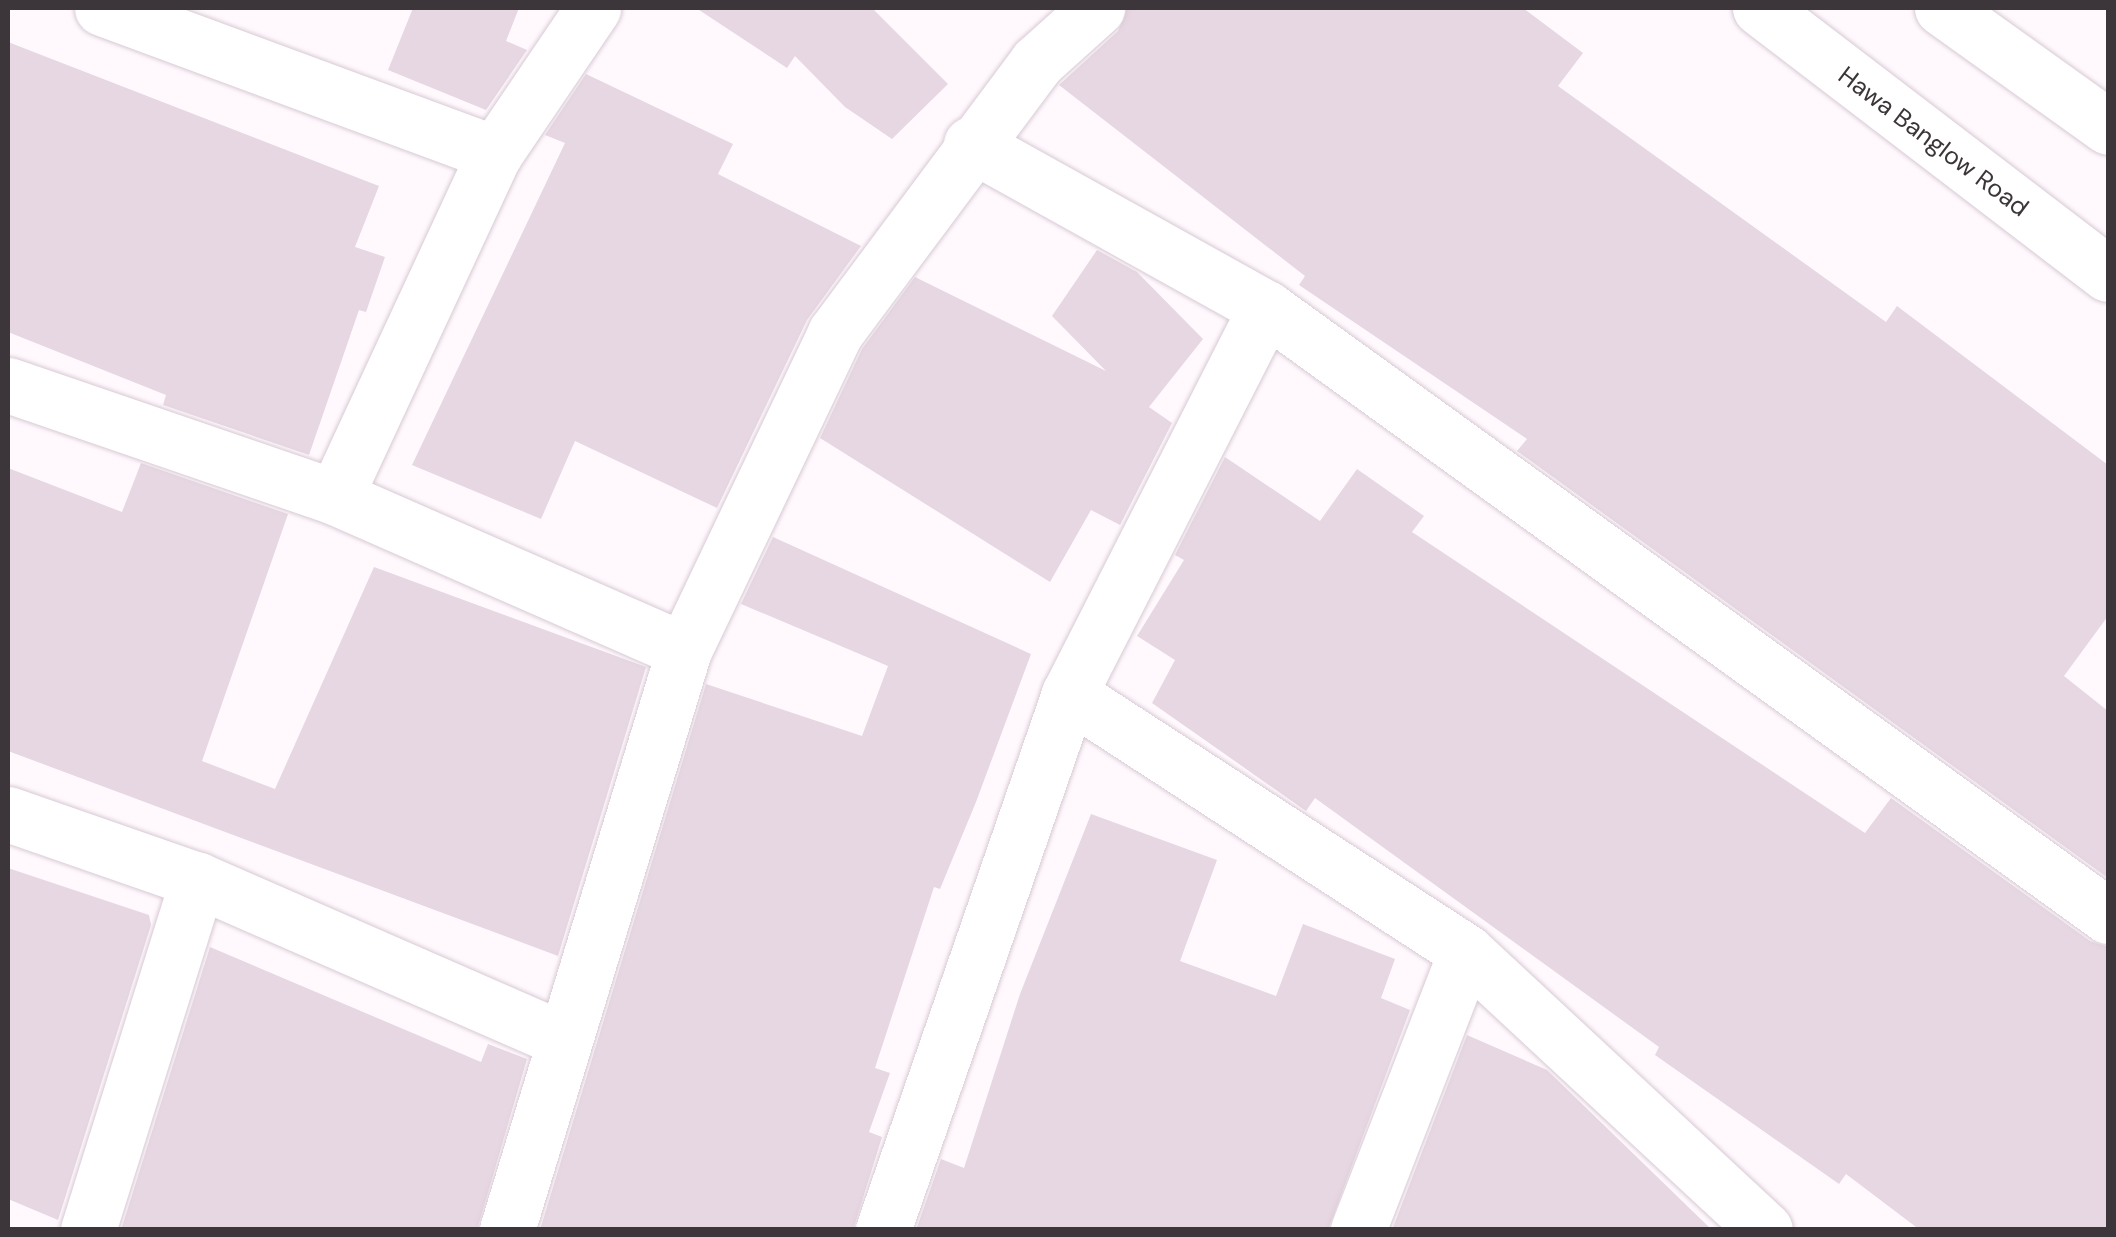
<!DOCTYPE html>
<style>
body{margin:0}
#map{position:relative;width:2116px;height:1237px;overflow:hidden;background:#fff9fd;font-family:"DM Sans",sans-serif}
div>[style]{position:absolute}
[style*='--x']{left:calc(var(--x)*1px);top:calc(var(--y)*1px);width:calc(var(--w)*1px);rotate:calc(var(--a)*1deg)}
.building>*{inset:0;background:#e6d7e2}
.roads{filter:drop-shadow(0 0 2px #d8c9d4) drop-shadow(0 0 2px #d8c9d4)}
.minor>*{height:55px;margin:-27.5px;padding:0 27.5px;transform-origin:27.5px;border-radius:27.5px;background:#fff}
.tertiary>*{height:55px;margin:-27.5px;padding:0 27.5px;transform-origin:27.5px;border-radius:27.5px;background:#fff}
span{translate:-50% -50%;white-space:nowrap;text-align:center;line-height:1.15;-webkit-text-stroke:9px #fff;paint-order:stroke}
.street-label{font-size:25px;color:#3c363a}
.frame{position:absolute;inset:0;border:10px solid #3c363a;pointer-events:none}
</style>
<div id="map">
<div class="building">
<i style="clip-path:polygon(413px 8px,519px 8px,506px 41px,527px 50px,486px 110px,388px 70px)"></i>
<i style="clip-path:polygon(696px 8px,872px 8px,948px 84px,892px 139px,845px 107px,795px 56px,787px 68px)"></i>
<i style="clip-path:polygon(1127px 8px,1523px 8px,1583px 53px,1558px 86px,1886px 322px,1897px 306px,2108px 465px,2108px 616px,2064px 676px,2108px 711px,2108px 878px,1517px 451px,1527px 439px,1299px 285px,1305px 276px,1059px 85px,1118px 31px)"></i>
<i style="clip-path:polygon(8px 42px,379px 186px,355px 247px,385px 257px,366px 312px,359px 310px,309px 455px,163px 405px,166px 395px,8px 332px)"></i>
<i style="clip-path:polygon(586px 74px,733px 144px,718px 174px,861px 246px,807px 320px,717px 508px,575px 441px,541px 519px,412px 465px,565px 143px,545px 135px)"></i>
<i style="clip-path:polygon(1097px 250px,1137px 272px,1203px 339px,1149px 407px,1172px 423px,1120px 525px,1091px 510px,1050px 582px,820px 438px,862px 349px,915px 277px,1106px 371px,1052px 316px)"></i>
<i style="clip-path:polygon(1225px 457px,1320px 521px,1357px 469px,1424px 516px,1412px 532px,1865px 833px,1891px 798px,2090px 941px,2108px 947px,2108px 1230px,1920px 1230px,1846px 1174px,1839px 1184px,1655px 1055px,1659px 1047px,1315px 798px,1306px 811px,1152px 703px,1175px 660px,1137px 636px,1184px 560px,1175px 555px)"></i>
<i style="clip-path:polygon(141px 463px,288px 514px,202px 761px,275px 789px,374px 567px,646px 667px,558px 956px,8px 751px,8px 468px,122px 512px)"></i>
<i style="clip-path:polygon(773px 537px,1031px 654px,976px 802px,940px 889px,934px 887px,875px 1068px,890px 1073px,869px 1132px,882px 1137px,853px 1230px,540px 1230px,706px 684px,862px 736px,888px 666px,741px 604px)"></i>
<i style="clip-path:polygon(1091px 814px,1217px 860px,1180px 961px,1276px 996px,1303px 924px,1395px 959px,1381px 998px,1410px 1010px,1328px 1230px,916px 1230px,941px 1159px,964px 1168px,1020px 994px)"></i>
<i style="clip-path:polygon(8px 868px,149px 915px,151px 925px,58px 1220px,8px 1199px)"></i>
<i style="clip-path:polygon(210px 947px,481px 1062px,488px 1044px,527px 1059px,477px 1230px,121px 1230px)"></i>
<i style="clip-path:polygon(1467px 1035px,1547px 1070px,1712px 1230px,1392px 1230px)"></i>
</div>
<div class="roads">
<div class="minor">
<i style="--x:102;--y:8;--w:419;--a:20.3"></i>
<i style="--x:971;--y:144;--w:338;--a:29.1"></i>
<i style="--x:1266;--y:308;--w:1039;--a:35.83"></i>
<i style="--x:8;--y:385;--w:346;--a:18.9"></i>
<i style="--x:335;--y:497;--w:381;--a:23.7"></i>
<i style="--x:335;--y:497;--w:379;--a:-65.1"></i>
<i style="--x:495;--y:153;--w:175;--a:-55.9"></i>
<i style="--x:1069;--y:694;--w:473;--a:33"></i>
<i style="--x:1466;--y:952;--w:408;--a:42.9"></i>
<i style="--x:8;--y:814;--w:201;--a:19.2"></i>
<i style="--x:198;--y:880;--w:397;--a:23.6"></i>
<i style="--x:88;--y:1230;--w:367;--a:-72.6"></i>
<i style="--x:507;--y:1230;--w:606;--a:-73.03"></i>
<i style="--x:684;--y:650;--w:351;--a:-64.5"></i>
<i style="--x:835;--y:333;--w:338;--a:-53.3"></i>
<i style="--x:1037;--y:62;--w:81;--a:-42"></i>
<i style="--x:883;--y:1230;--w:567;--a:-70.86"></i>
<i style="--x:1069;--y:694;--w:433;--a:-63"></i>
<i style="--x:1358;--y:1230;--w:298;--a:-68.8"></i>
</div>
<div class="tertiary">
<i style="--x:1760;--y:8;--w:438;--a:37.4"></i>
<i style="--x:1942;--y:8;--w:204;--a:35.6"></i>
</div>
</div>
<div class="street-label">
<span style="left:1933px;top:142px;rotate:37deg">Hawa Banglow Road</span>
</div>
<div class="frame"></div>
</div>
